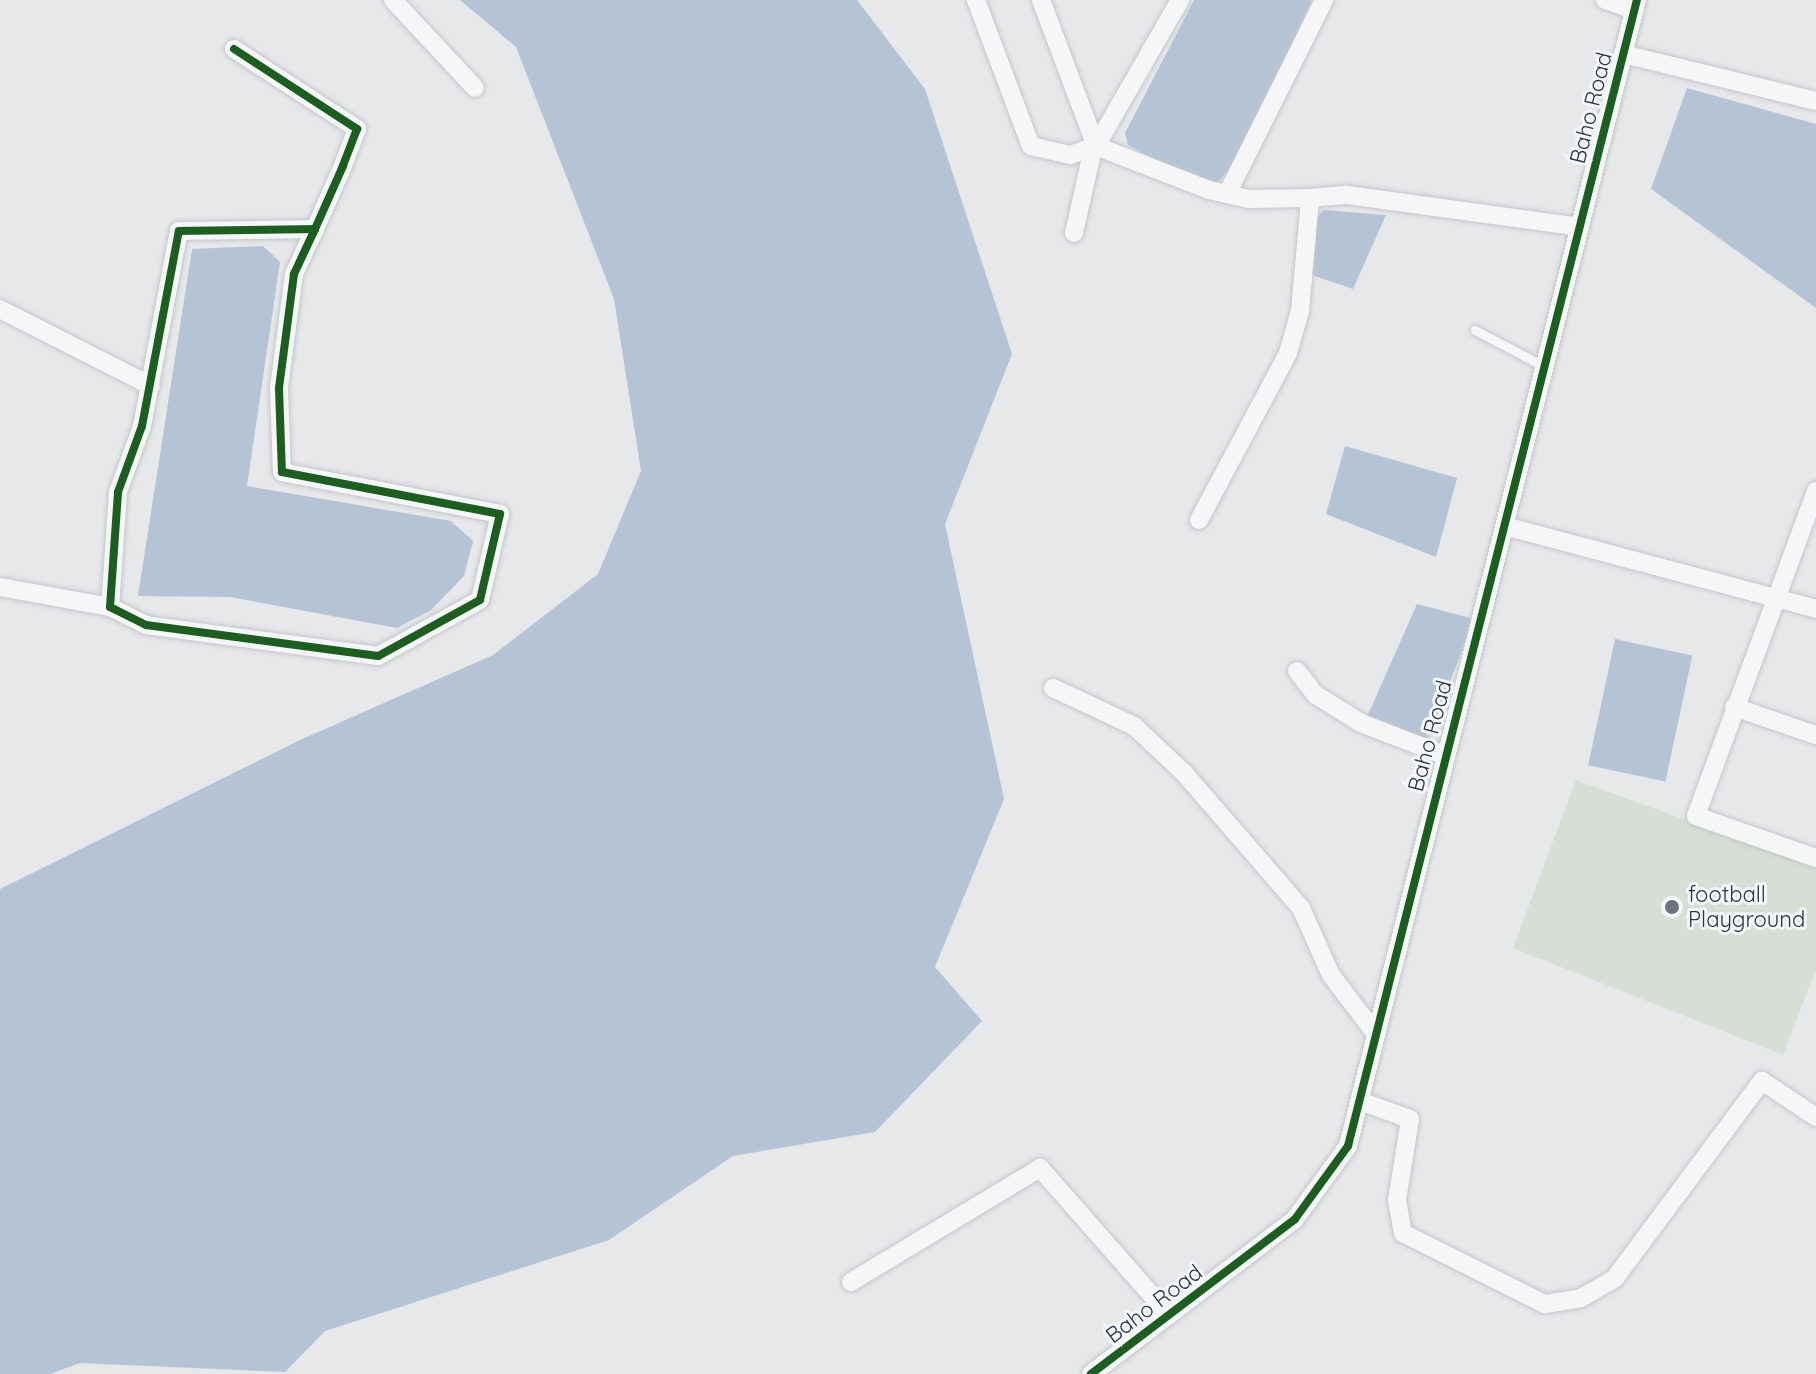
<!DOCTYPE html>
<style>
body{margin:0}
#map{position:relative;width:1816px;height:1374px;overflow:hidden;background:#e6e8ea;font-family:Quicksand,sans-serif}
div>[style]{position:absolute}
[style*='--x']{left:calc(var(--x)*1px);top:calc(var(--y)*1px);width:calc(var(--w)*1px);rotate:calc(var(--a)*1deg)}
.green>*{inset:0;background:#d6ded6}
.water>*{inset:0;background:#b4c4d5;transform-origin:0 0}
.roads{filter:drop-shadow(0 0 2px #c4c6c8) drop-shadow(0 0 2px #c4c6c8)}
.service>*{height:9px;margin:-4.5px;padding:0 4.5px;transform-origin:4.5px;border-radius:4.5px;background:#f5f6f7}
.minor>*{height:18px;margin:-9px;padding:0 9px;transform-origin:9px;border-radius:9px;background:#f5f6f7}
.cycleway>*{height:8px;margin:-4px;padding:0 4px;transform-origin:4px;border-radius:4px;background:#1b5e20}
.dots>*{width:22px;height:22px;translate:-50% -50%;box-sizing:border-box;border:4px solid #f4f6f9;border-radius:50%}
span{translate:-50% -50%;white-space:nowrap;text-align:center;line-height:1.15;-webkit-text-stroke:6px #f4f6f9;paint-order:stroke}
.street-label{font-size:22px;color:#2b3445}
.poi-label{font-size:22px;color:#2b3445}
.left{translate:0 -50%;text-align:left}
</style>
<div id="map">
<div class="green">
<i style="clip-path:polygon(1576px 780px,1816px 867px,1816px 969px,1783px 1055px,1513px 948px)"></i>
</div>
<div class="water">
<i style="clip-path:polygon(460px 0,857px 0,925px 89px,1012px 354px,945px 524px,1004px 799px,935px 967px,982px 1021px,875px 1132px,733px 1156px,609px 1240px,325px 1331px,285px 1372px,80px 1363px,50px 1374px,0 1374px,0 889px,300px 740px,493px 655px,598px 574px,641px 471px,614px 299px,516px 47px)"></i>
<i style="clip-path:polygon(1194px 0,1312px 0,1235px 165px,1209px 190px,1128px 145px,1125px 133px)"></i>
<i style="clip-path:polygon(1687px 88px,1816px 124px,1816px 308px,1651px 189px)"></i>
<i style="clip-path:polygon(1324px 210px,1386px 215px,1353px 289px,1312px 275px,1317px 217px)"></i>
<i style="clip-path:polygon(263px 246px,280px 262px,247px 486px,451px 521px,473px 541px,464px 576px,431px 610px,397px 628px,230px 597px,138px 596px,192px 249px)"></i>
<i style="clip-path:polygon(1345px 446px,1457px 478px,1436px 557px,1326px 514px)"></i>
<i style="clip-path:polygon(1417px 604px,1474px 619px,1427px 742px,1367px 717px)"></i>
<i style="left:1615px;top:639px;width:79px;height:129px;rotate:12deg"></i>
</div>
<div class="roads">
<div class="service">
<i style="--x:1475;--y:330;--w:79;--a:27.9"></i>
</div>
<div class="minor">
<i style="--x:393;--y:0;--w:120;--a:47"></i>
<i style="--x:976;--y:0;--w:156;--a:69.4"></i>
<i style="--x:1031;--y:146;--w:40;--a:13"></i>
<i style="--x:1070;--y:155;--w:28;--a:-19"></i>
<i style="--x:1096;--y:146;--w:121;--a:21.3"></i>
<i style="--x:1209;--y:190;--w:41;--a:12.7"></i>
<i style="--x:1249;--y:199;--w:61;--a:-0.9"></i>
<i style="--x:1041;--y:0;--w:156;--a:69.4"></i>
<i style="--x:1605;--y:0;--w:31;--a:19"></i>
<i style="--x:234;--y:49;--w:147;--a:33"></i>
<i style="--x:357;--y:129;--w:40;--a:111"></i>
<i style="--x:343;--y:166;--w:69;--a:114"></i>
<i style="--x:315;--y:229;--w:50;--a:115"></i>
<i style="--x:294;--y:274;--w:115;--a:97.5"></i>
<i style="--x:279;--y:388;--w:84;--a:88"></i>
<i style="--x:282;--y:472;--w:222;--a:10.9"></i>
<i style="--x:500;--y:514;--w:88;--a:103.1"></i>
<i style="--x:480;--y:600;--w:116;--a:151.2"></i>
<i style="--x:378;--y:656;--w:234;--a:-172.4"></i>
<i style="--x:146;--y:625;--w:40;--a:-153.4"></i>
<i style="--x:110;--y:607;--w:115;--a:-86"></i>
<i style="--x:118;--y:492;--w:70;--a:-70"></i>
<i style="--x:142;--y:426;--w:198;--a:-79.3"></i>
<i style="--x:179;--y:231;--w:136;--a:-0.8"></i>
<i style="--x:1623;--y:54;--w:199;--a:13.7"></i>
<i style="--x:1227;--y:194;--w:217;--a:-63.4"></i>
<i style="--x:1074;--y:233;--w:82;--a:-77.3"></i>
<i style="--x:1092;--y:153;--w:177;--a:-60.1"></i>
<i style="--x:0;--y:309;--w:169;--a:27"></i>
<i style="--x:1816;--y:491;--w:346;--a:110.3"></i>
<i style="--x:1696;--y:816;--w:127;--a:19.3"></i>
<i style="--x:1199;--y:520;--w:189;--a:-61.9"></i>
<i style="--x:1288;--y:353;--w:44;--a:-74.1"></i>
<i style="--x:1300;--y:311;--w:113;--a:-84.9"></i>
<i style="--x:1310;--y:198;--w:37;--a:-5"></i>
<i style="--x:1347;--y:195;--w:235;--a:7.8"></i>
<i style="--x:1505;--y:526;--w:322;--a:14.9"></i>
<i style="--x:0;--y:587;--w:112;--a:10.3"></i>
<i style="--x:1297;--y:671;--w:31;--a:52"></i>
<i style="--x:1316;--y:695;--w:53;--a:31.9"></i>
<i style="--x:1361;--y:723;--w:89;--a:21.1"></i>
<i style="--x:1053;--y:688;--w:89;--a:25.1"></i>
<i style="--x:1134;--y:726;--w:69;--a:43.2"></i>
<i style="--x:1184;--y:773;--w:179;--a:49.1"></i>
<i style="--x:1301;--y:908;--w:73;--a:65.9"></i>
<i style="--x:1331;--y:975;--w:73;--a:52.8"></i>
<i style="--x:1734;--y:707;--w:87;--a:18.9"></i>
<i style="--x:1360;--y:1101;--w:53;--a:19.8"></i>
<i style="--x:1410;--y:1119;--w:82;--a:99.1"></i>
<i style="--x:1397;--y:1200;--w:34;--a:80"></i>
<i style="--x:1403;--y:1233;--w:159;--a:26.6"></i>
<i style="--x:1545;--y:1304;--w:36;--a:-9"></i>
<i style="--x:1581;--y:1298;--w:39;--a:-30"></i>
<i style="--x:1615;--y:1278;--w:246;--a:-53.3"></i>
<i style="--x:1762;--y:1081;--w:65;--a:33.7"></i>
<i style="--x:851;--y:1282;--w:221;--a:-31.1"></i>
<i style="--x:1040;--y:1168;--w:196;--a:48.7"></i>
<i style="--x:1091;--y:1374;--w:256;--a:-37.2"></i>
<i style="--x:1295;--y:1219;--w:90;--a:-54"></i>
<i style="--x:1348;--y:1146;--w:1182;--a:-75.85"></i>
</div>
</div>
<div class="cycleway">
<i style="--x:234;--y:49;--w:147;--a:33"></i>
<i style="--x:357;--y:129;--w:40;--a:111"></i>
<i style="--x:343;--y:166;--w:69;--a:114"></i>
<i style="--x:315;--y:229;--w:50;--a:115"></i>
<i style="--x:294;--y:274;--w:115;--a:97.5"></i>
<i style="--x:279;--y:388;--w:84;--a:88"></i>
<i style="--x:282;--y:472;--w:222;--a:10.9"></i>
<i style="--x:500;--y:514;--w:88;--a:103.1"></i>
<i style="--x:480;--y:600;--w:116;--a:151.2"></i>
<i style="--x:378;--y:656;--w:234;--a:-172.4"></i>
<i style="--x:146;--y:625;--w:40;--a:-153.4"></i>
<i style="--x:110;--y:607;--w:115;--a:-86"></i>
<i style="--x:118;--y:492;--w:70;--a:-70"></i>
<i style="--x:142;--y:426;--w:198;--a:-79.3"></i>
<i style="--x:179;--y:231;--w:136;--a:-0.8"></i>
<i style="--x:1091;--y:1374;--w:256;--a:-37.2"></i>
<i style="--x:1295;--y:1219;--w:90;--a:-54"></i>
<i style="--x:1348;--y:1146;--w:1182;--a:-75.85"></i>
</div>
<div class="dots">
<i style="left:1672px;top:907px;background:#6c737f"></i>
</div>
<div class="street-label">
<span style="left:1591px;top:108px;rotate:-76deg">Baho Road</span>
<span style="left:1430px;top:736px;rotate:-75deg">Baho Road</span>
<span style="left:1154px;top:1304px;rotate:-37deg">Baho Road</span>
</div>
<div class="poi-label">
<span class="left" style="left:1688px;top:907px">football<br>Playground</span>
</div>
</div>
